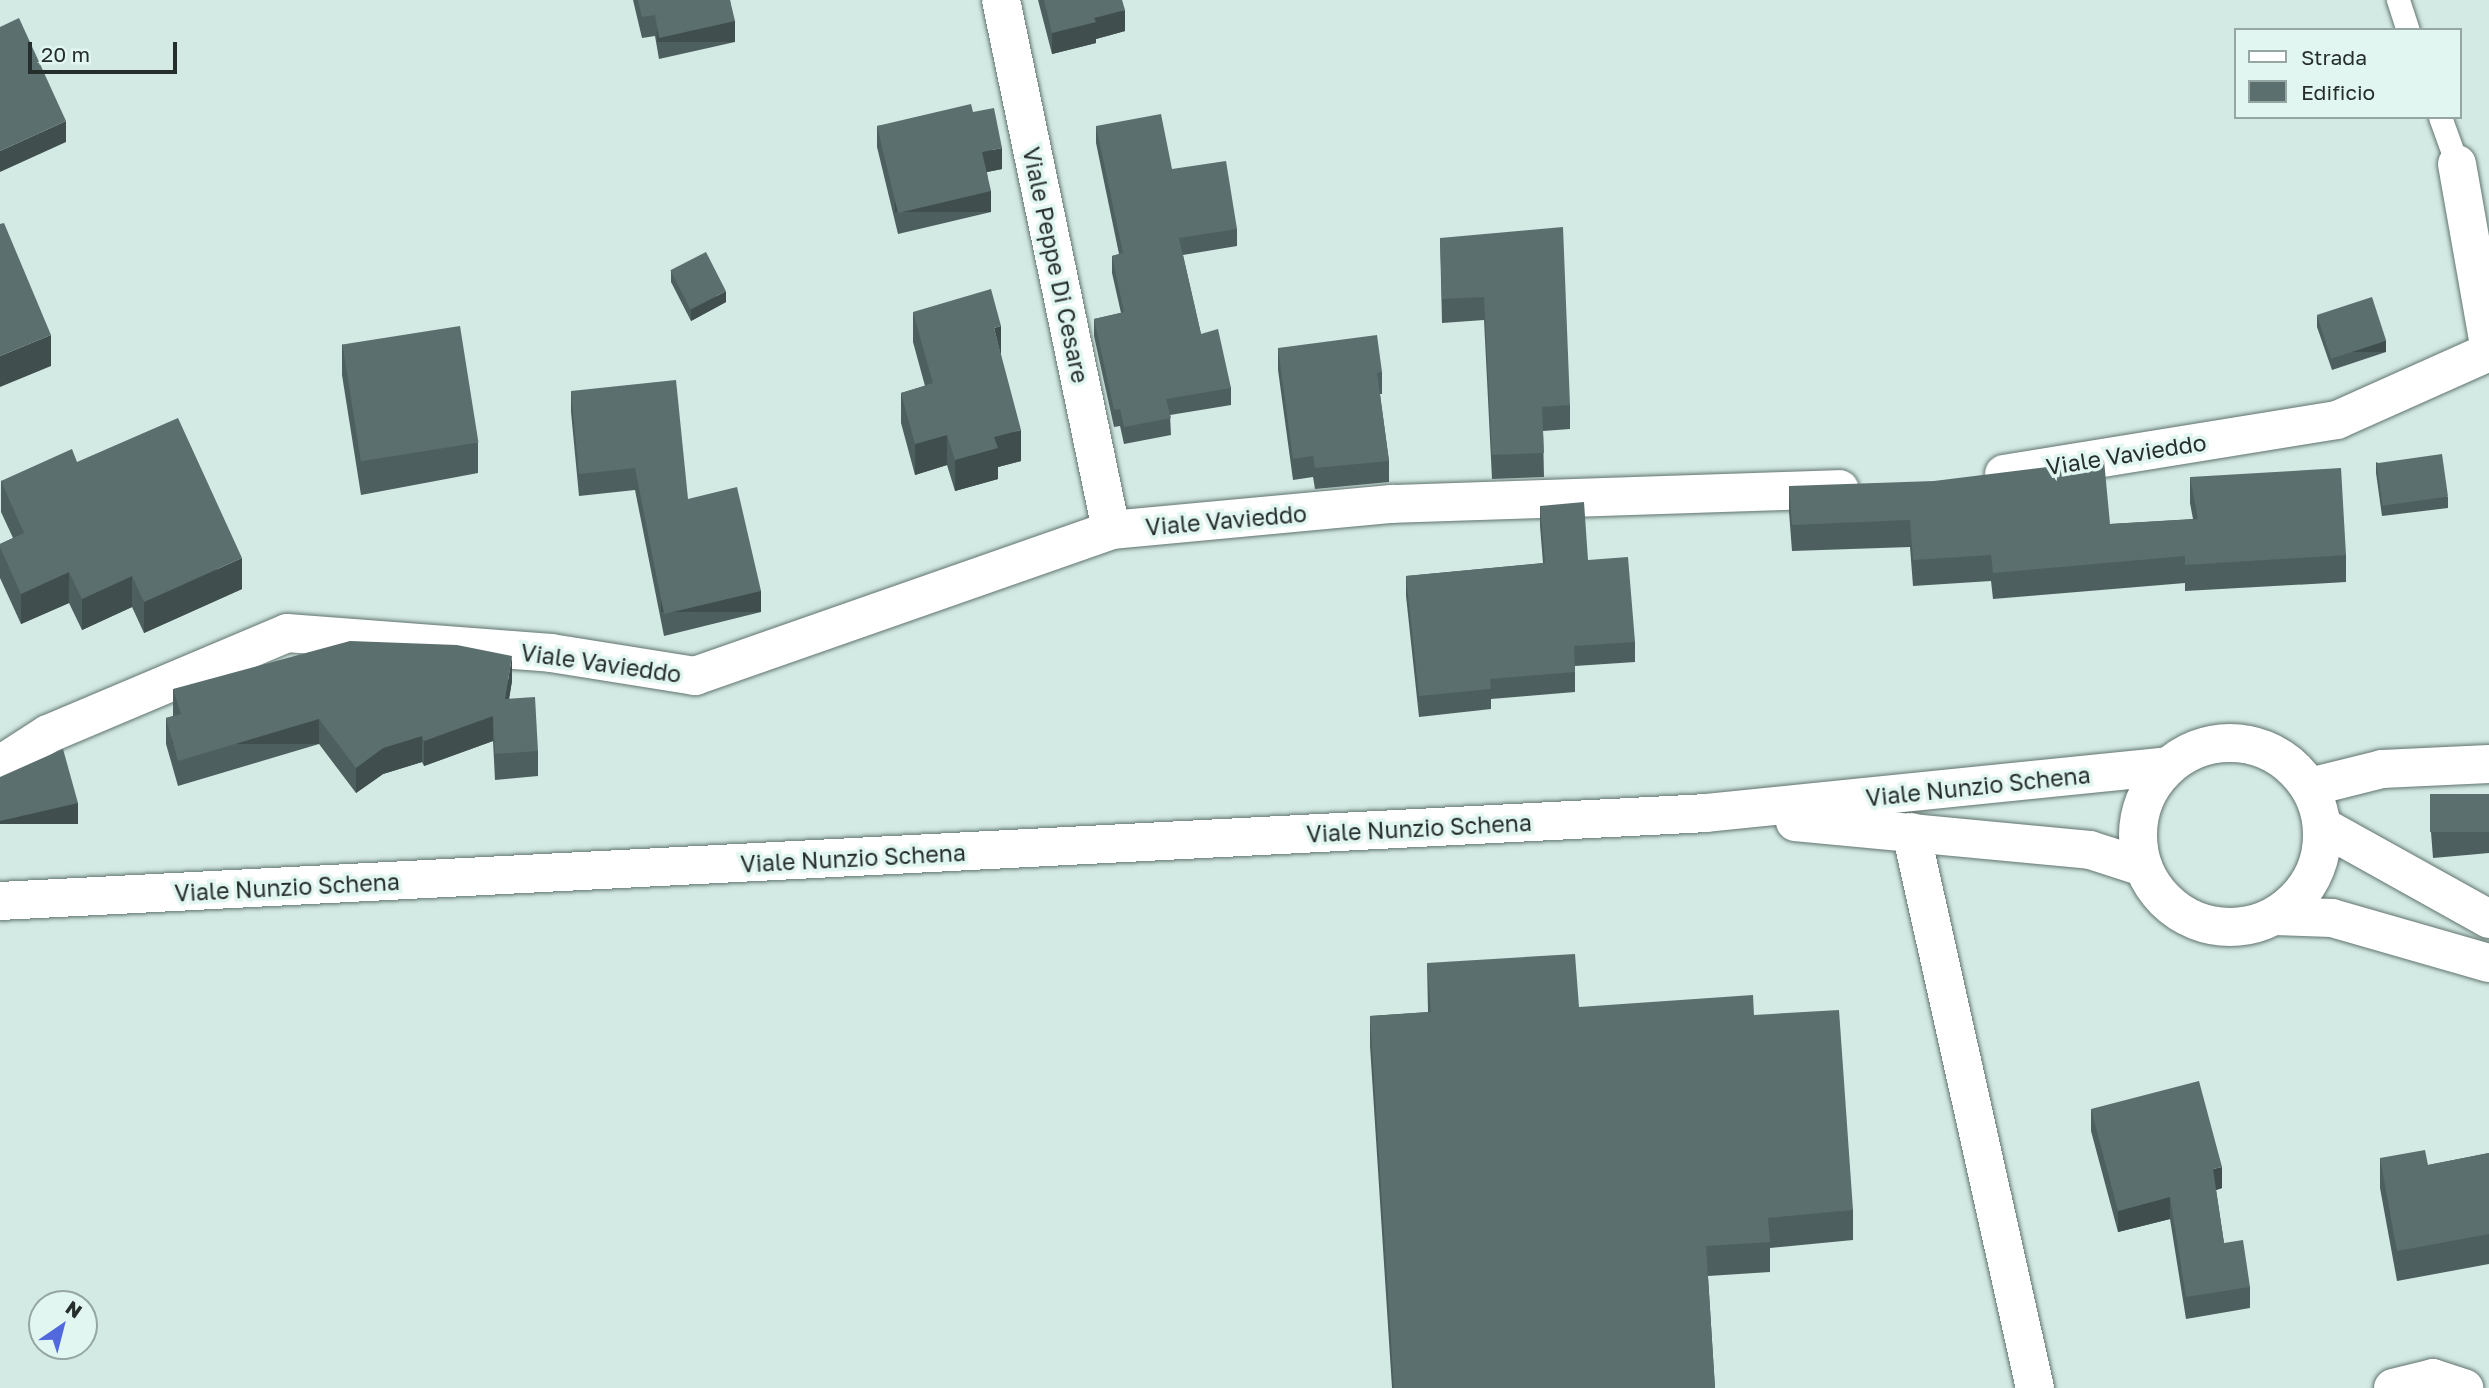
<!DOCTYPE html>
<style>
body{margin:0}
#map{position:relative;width:2489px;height:1388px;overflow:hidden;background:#d3e9e3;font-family:"Golos Text",sans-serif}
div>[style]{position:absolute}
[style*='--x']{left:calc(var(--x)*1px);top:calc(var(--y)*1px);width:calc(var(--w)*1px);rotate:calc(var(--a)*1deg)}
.roads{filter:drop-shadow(0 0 2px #61746f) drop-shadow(0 0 2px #61746f)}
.service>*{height:23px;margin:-11.5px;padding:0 11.5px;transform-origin:11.5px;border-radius:11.5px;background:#fff}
.minor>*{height:38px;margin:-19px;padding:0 19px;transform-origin:19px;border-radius:19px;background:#fff}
.tertiary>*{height:38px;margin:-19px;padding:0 19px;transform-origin:19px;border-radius:19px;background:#fff}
.tertiary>.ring{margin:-19px;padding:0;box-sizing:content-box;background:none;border:38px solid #fff;border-radius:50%}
.wall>*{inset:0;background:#4e5f5f}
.shaded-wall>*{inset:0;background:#404e4e;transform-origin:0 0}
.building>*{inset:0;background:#5b6f6f;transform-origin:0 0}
span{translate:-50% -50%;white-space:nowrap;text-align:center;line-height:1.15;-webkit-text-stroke:7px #e1f6f0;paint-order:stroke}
.street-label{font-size:23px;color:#262e2c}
.legend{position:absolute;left:2234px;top:28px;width:228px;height:91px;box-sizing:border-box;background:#e1f6f0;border:2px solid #96a6a2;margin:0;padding:9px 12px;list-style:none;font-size:21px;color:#262e2c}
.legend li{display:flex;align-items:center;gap:14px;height:35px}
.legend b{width:35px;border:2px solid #96a6a2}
.north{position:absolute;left:28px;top:1290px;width:70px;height:70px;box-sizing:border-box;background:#e1f6f0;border:2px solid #96a6a2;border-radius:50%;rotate:35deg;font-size:19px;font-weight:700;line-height:28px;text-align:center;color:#262e2c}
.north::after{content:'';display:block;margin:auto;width:24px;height:32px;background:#5269de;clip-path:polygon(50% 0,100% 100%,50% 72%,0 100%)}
.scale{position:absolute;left:28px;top:42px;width:149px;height:32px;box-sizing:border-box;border:4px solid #262e2c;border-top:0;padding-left:9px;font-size:21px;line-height:24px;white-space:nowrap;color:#262e2c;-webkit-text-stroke:5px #e1f6f0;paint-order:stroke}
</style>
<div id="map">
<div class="roads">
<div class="service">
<i style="--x:2398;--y:0;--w:32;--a:72"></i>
<i style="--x:2440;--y:117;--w:50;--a:70.1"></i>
</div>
<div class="minor">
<i style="--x:1001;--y:0;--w:541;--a:78.27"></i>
<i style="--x:2457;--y:164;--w:185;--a:80"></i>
<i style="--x:2004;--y:474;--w:337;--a:-9.2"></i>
<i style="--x:2337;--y:420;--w:167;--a:-24.1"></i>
<i style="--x:0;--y:765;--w:57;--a:-32.9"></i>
<i style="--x:48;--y:734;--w:259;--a:-22.9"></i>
<i style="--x:287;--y:633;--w:265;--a:4.3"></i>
<i style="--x:551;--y:653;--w:146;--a:9.1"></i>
<i style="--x:695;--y:676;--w:441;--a:-19.3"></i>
<i style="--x:1111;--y:530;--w:282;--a:-5.3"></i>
<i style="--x:1392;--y:504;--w:448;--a:-1.9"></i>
<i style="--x:2310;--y:787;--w:74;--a:-14"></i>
<i style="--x:2382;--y:769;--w:107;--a:-2.7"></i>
<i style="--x:1911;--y:832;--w:570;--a:77.43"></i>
<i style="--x:2393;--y:1388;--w:41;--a:-14"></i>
<i style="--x:2433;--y:1378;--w:33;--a:18"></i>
</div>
<div class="tertiary">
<i class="ring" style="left:2138px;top:743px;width:146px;height:146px"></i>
<i style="--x:1795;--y:822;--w:296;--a:5.4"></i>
<i style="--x:2090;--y:850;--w:56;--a:17.8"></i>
<i style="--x:2322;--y:826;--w:191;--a:29.1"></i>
<i style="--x:0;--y:901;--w:1708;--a:-2.95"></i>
<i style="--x:1706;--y:813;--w:463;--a:-5.8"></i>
<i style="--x:2275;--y:916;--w:57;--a:2"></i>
<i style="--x:2332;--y:918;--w:163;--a:16"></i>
</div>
</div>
<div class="wall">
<i style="clip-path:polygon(633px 0,730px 0,735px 42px,659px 59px,655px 36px,642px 38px)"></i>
<i style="clip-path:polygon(1038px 0,1122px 0,1125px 31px,1096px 39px,1096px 43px,1052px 54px)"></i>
<i style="clip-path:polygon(973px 112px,1002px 169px,987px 172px,991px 212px,898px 234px,877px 147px,877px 126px)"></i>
<i style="clip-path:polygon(1096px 126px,1172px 169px,1237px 229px,1237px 246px,1183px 255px,1201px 334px,1231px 388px,1231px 405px,1170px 415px,1171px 435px,1124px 444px,1120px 426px,1114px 427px,1094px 336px,1094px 319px,1121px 313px,1112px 273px,1112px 256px,1119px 254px,1096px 143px)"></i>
<i style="clip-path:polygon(1440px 238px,1570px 405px,1570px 429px,1543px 431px,1544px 477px,1492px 479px,1484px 320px,1442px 323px)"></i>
<i style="clip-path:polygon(671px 271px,726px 302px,691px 321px,671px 282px)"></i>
<i style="clip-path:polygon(913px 312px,1001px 356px,1021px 461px,998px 467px,998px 479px,955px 491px,947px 465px,915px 475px,901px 423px,901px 393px,925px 386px,913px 342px)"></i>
<i style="clip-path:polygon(2317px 316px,2386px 352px,2332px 370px,2317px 327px)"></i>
<i style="clip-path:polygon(342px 344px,478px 443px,478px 473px,361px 495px,342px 375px)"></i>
<i style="clip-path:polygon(1278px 348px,1382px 372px,1382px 394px,1380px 394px,1389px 461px,1389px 482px,1315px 489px,1313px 477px,1293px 480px,1278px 370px)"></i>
<i style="clip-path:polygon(571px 391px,688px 499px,761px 612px,664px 636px,635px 490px,579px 496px,571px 412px)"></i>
<i style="clip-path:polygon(77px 462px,242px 589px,144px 633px,132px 607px,82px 630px,69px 603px,21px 624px,0 578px,0 544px,13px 538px,1px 512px,1px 481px)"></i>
<i style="clip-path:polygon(2376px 462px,2448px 497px,2448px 508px,2382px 516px,2376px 473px)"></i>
<i style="clip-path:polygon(2190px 477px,2346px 555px,2346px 582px,2185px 591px,2185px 583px,1993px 599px,1991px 581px,1913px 586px,1910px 547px,1792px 551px,1789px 512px,1789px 486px,2110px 524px,2193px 519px,2190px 503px)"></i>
<i style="clip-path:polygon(1540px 506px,1588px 560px,1635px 642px,1635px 662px,1575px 666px,1575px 692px,1491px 699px,1491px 709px,1419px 717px,1406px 596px,1406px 576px,1543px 563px,1540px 526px)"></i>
<i style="clip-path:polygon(512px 681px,509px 698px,538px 751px,538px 776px,495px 780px,493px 741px,424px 766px,422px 762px,383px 774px,356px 793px,319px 744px,178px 786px,166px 744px,166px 718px,173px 716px,173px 689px)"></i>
<i style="clip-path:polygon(2489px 794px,2489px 853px,2433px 858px,2430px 819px,2430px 798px)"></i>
<i style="clip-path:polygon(1427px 963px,1579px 1007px,1754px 1015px,1853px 1210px,1853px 1240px,1770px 1248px,1770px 1272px,1708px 1276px,1715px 1388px,1392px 1388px,1370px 1046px,1370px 1016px,1428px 1012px)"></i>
<i style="clip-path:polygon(2091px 1109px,2222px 1188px,2216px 1190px,2224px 1243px,2250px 1287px,2250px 1308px,2186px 1319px,2170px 1219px,2118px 1232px,2091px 1131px)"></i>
<i style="clip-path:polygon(2489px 1153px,2489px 1264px,2397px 1281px,2380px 1188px,2380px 1158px,2428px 1165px)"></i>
</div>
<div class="shaded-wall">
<i style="clip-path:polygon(1125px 10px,1125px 31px,1096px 39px,1096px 43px,1052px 54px,1052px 33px,1094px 18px)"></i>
<i style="left:735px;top:21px;width:21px;height:78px;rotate:90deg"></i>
<i style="clip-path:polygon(66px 121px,66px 142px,0 172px,0 151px)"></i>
<i style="clip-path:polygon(1002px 148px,1002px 169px,982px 173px,982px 152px)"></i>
<i style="left:991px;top:191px;width:21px;height:96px;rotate:90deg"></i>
<i style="clip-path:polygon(726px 291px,726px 302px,691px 321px,691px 310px)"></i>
<i style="clip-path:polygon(1001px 326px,1001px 357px,994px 328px)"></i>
<i style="clip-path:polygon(51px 335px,51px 366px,0 387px,0 356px)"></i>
<i style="left:2386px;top:341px;width:11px;height:57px;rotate:90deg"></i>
<i style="clip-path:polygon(1021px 430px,1021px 461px,998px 467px,998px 479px,955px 491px,955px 460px,994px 437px)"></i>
<i style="clip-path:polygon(947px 435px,947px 465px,915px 475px,915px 444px)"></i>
<i style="clip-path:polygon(242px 558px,242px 589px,144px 633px,144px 602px)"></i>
<i style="clip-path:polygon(69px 572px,69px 603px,21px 624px,21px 594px)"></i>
<i style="clip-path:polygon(132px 576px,132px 607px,82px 630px,82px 599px)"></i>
<i style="left:761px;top:591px;width:21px;height:100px;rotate:90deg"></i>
<i style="clip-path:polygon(512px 656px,512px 681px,505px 724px,505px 699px)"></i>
<i style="clip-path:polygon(493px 716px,493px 741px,424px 766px,424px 741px)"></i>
<i style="left:319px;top:719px;width:25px;height:147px;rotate:90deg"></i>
<i style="clip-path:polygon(422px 736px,422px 762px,383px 774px,356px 793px,356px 768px,383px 748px)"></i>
<i style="left:78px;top:803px;width:21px;height:80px;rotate:90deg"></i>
<i style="clip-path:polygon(2222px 1167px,2222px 1188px,2213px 1191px,2213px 1169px)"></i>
<i style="clip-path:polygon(2170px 1197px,2170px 1219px,2118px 1232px,2118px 1211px)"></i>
</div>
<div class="building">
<i style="clip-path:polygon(638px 0,730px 0,735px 21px,659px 38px,655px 15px,642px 17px)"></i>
<i style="clip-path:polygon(1044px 0,1122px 0,1125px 10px,1094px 18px,1096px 22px,1052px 33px)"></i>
<i style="clip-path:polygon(19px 18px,66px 121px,0 151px,0 27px)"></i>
<i style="clip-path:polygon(971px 104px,973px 112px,994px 108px,1002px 148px,982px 152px,991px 191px,898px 213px,877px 126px)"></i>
<i style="clip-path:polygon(1161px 114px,1172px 169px,1226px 161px,1237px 229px,1179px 238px,1201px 334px,1218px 329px,1231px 388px,1166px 399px,1171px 418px,1124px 427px,1120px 409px,1114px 410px,1094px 319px,1124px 312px,1112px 256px,1123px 253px,1096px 126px)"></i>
<i style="clip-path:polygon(4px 223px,51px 335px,0 356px,0 224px)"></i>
<i style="clip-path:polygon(1563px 227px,1570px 405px,1542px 407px,1544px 453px,1492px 455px,1484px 297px,1442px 299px,1440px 238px)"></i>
<i style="left:706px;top:252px;width:44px;height:40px;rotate:63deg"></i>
<i style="clip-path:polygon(991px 289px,1001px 326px,994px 328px,1021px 430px,994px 437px,998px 448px,955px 460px,947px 435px,915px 444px,901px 393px,933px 383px,913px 312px)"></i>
<i style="left:2372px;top:297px;width:46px;height:58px;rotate:72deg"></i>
<i style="left:460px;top:326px;width:118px;height:119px;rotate:81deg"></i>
<i style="clip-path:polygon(1377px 335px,1382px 372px,1377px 373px,1389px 461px,1315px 468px,1313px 456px,1293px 459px,1278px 348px)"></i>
<i style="clip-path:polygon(676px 380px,688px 499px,737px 487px,761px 591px,664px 614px,635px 468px,579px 474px,571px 391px)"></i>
<i style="clip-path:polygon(178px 418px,242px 558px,144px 602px,132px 576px,82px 599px,69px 572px,21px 594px,0 547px,0 544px,24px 533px,1px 481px,72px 449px,77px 462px)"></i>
<i style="left:2442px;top:454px;width:43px;height:66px;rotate:82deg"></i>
<i style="clip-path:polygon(2104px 460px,2110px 524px,2198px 519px,2190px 477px,2341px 468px,2346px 555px,2185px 565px,2185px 556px,1993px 573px,1991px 555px,1913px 560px,1910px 520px,1792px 525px,1789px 486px,1934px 481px)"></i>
<i style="clip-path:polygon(1584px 502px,1588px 560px,1628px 557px,1635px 642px,1574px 646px,1575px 672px,1490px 679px,1491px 689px,1419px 696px,1406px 576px,1545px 563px,1540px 506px)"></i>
<i style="clip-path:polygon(350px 641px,457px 645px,512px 656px,505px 699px,535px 697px,538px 751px,495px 754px,493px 716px,424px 741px,422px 736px,383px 748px,356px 768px,319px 719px,178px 761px,166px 718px,181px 714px,173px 689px)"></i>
<i style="clip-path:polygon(63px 749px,78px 803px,0 821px,0 777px)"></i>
<i style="left:2489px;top:794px;width:38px;height:59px;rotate:90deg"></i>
<i style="clip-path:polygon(1575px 954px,1579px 1007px,1753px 995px,1754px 1015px,1839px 1010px,1853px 1210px,1768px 1218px,1770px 1242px,1706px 1246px,1715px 1388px,1394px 1388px,1370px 1016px,1431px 1012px,1427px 963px)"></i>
<i style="clip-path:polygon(2199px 1081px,2222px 1167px,2213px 1169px,2224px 1243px,2243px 1240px,2250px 1287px,2186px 1297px,2170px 1197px,2118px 1211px,2091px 1109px)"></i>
<i style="clip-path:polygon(2425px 1150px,2428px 1165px,2489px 1153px,2489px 1234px,2397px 1251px,2380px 1158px)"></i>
</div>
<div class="street-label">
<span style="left:1056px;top:265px;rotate:78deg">Viale Peppe Di Cesare</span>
<span style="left:2126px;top:454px;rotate:-9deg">Viale Vavieddo</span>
<span style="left:1226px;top:520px;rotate:-5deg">Viale Vavieddo</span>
<span style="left:601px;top:663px;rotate:8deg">Viale Vavieddo</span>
<span style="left:1978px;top:786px;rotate:-6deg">Viale Nunzio Schena</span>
<span style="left:1419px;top:828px;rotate:-3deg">Viale Nunzio Schena</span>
<span style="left:853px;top:858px;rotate:-3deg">Viale Nunzio Schena</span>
<span style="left:287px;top:887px;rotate:-3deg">Viale Nunzio Schena</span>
</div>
<ul class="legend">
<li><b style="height:9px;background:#fff"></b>Strada</li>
<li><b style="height:19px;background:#5b6f6f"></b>Edificio</li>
</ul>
<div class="north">N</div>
<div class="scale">20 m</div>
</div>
